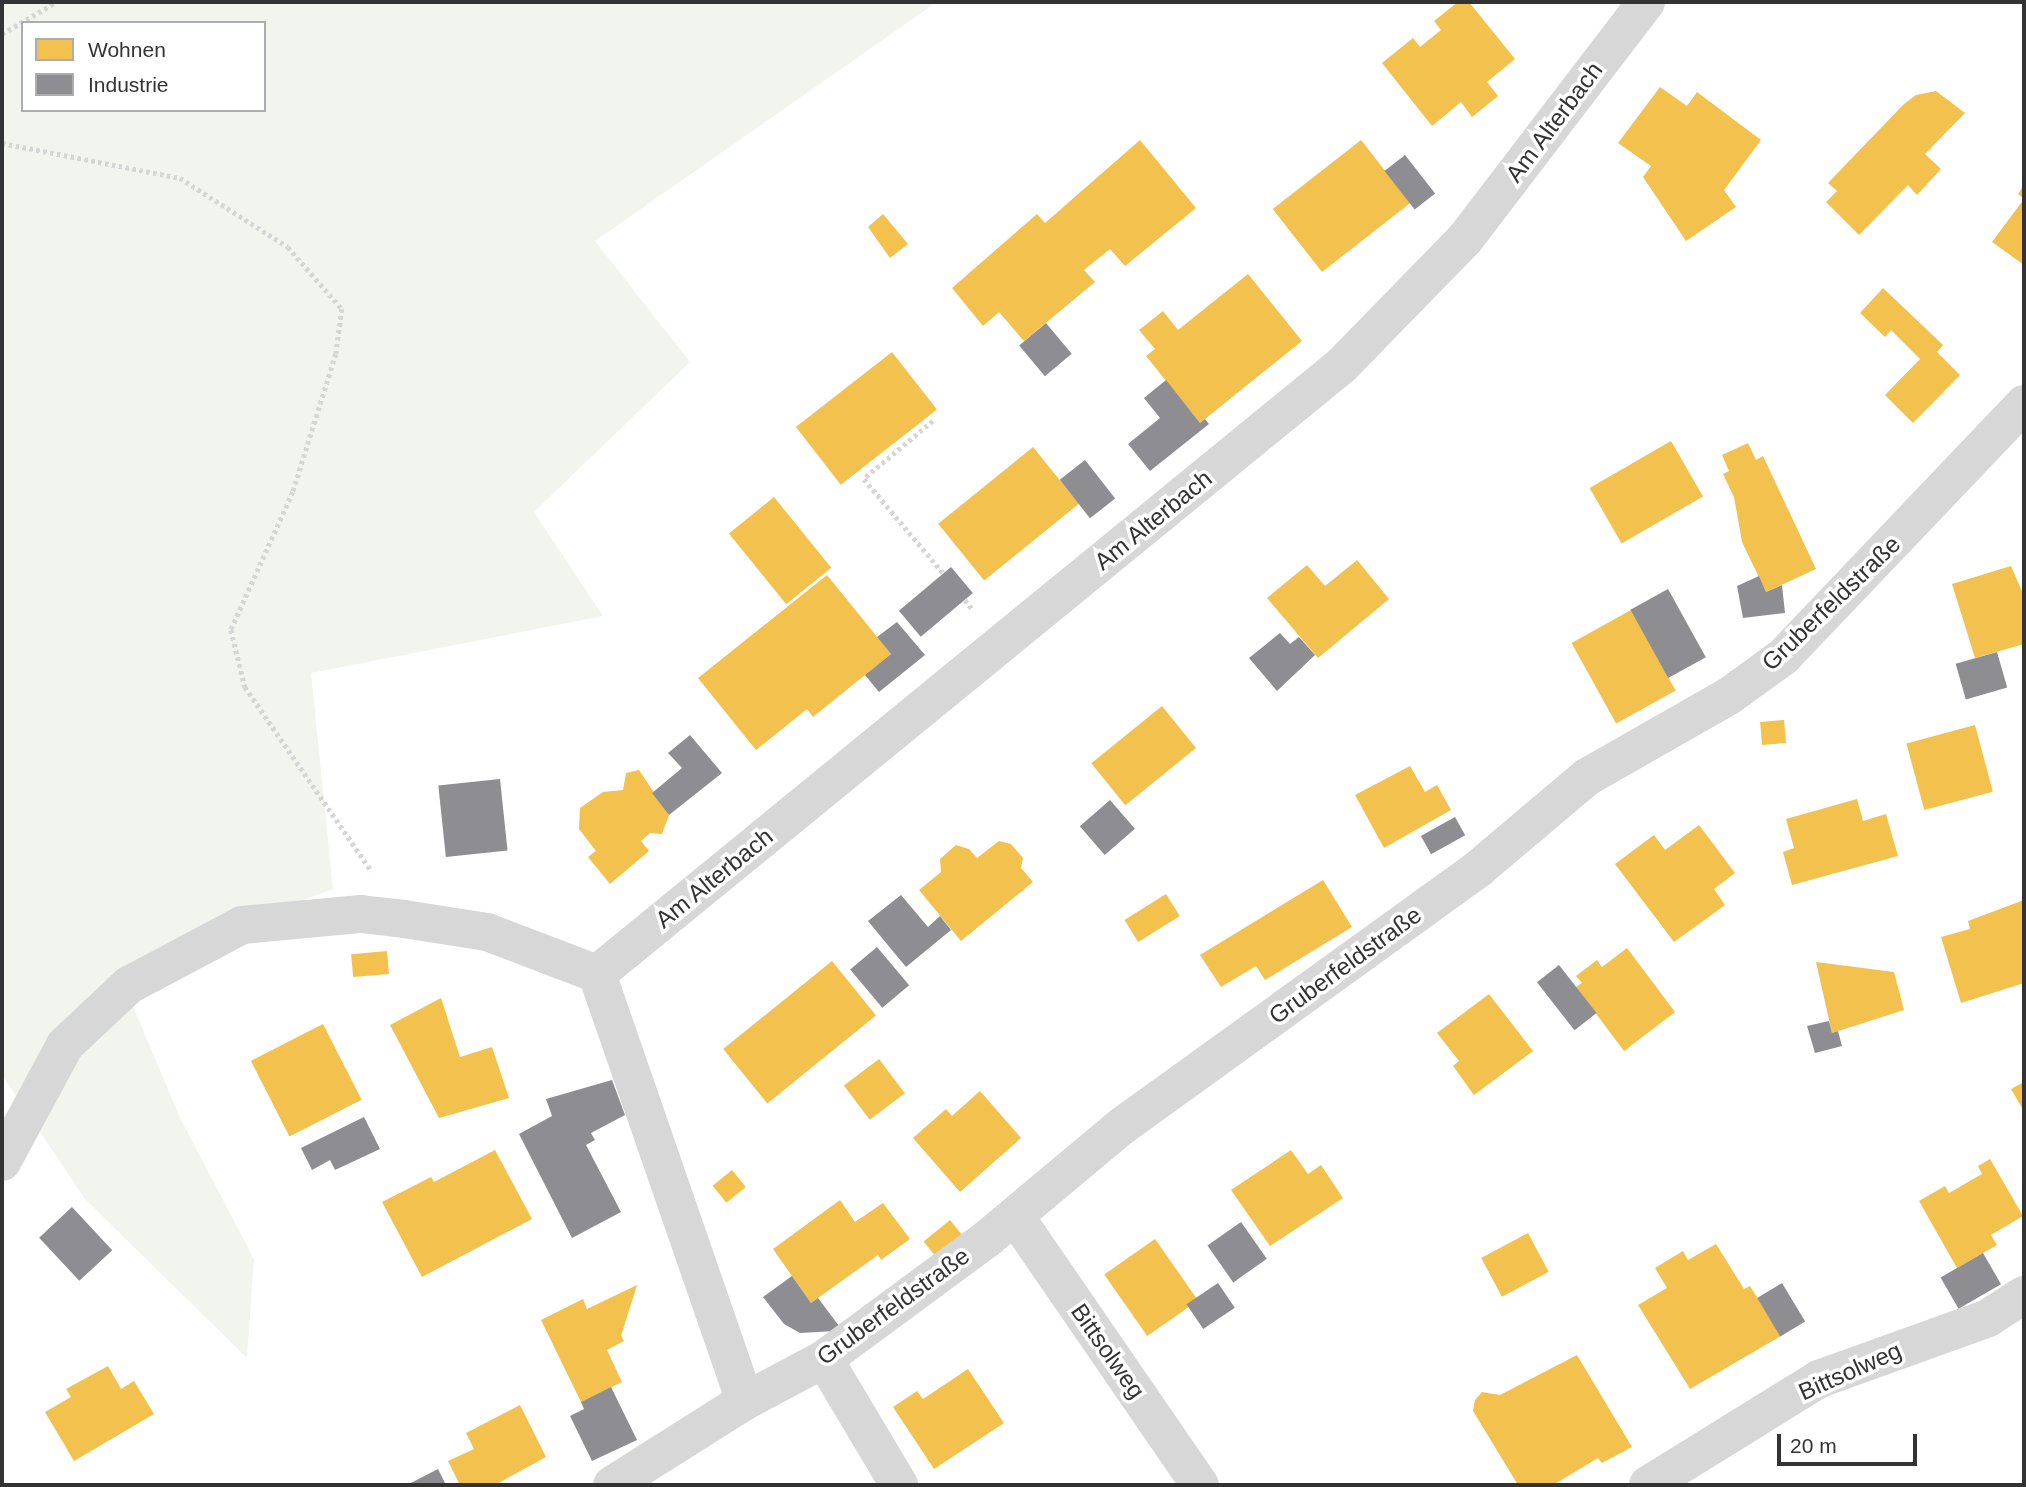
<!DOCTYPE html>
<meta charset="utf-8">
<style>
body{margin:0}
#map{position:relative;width:2026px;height:1487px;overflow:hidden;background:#fff;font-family:Arial,sans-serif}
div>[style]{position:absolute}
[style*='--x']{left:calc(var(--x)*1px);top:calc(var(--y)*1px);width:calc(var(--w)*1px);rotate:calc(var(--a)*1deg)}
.green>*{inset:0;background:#f1f5ed}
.homes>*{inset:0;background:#f2c14e;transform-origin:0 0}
.industry>*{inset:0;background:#8d8d92;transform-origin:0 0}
.path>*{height:4.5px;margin-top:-2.25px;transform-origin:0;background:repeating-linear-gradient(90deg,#d6d6d6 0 3.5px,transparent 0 7px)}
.minor>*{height:38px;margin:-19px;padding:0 19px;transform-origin:19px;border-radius:19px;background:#d7d7d7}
span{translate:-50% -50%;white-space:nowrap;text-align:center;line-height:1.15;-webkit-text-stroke:7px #fff;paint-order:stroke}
.street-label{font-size:24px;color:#333}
.frame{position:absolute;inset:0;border:4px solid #333;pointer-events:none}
.legend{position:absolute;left:21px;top:21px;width:245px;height:91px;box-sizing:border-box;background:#fff;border:2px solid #adadad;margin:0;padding:9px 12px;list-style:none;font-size:21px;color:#333}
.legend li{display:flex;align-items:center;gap:14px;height:35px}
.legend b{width:35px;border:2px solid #adadad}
.scale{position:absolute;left:1777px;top:1434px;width:140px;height:32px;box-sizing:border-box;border:4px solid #333;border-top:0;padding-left:9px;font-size:21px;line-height:24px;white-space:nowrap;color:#333;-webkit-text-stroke:5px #fff;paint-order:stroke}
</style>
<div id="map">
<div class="green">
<i style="clip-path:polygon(evenodd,2px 2px,937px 2px,595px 241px,690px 362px,534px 512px,603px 616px,311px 673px,333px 889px,133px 965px,132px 1004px,181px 1120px,254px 1259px,247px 1358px,85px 1199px,2px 1075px,2px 2px,23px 23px,264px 23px,264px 110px,23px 110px,23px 23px)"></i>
</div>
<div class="homes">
<i style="clip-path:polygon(1458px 2px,1469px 2px,1515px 59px,1487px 82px,1498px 96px,1472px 117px,1461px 102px,1432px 126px,1382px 63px,1413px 38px,1420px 47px,1441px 30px,1434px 21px)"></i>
<i style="clip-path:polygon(1660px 87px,1687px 106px,1697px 92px,1761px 140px,1724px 190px,1736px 207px,1686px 241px,1643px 177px,1651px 166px,1618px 143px)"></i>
<i style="clip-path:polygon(1936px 91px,1965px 113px,1925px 154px,1941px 169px,1917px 195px,1908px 185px,1859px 235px,1826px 202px,1837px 191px,1828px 183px,1904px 104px,1916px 95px)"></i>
<i style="clip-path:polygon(1140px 140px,1196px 208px,1125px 266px,1110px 249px,1084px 270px,1095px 282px,1024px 341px,999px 312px,983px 326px,952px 288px,1037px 214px,1045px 223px)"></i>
<i style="left:1361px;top:140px;width:80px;height:112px;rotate:52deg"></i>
<i style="clip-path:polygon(2024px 185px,2024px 265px,1992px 242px,2024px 199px,2018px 194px)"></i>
<i style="clip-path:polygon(883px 214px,908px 244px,890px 258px,868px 227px)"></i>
<i style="clip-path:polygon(1248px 274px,1302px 341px,1200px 423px,1146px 356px,1155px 349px,1139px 330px,1163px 311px,1178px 330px)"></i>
<i style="clip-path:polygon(1883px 288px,1943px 345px,1937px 352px,1960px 375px,1913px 423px,1885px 395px,1920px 359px,1891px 330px,1885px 337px,1860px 313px)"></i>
<i style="left:892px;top:352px;width:73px;height:122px;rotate:52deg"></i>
<i style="left:1671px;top:441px;width:64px;height:94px;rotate:60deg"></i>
<i style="clip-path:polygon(1748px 443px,1756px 460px,1763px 456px,1816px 569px,1766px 592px,1742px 542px,1734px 497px,1723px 474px,1729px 471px,1722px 455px)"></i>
<i style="left:1033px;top:447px;width:73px;height:122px;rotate:51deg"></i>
<i style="left:774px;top:497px;width:91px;height:58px;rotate:51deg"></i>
<i style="clip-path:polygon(1357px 560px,1389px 599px,1318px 658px,1267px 598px,1307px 565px,1325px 586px)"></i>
<i style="clip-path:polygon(2011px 566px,2024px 596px,2024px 644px,1975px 658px,1952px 584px)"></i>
<i style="clip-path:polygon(827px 575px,891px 654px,813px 717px,807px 709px,756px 750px,698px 678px)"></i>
<i style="left:1631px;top:610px;width:92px;height:68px;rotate:61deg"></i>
<i style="left:1162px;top:706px;width:54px;height:91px;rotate:51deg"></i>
<i style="left:1784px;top:720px;width:23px;height:24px;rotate:85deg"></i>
<i style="left:1975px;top:725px;width:69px;height:71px;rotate:75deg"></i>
<i style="clip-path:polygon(1410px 766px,1425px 792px,1437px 785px,1451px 810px,1384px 848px,1355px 795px)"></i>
<i style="clip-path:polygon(639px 770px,669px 815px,662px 834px,650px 833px,641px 841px,649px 851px,610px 884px,588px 857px,596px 851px,579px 829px,580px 808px,603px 792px,623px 790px,626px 773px)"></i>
<i style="clip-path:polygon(1857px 799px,1863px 821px,1886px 814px,1898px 856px,1792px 885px,1783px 852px,1794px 848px,1786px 819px)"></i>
<i style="clip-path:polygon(1699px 825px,1735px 873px,1714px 889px,1725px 905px,1674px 942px,1615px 864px,1654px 835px,1665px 850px)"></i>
<i style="clip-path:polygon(999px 841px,1011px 844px,1023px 858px,1021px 868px,1033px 882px,961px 941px,919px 890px,941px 872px,940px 859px,956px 845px,969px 849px,977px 858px)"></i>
<i style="clip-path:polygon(1323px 880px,1352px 927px,1265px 980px,1256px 966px,1221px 987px,1200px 955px)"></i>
<i style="left:1166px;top:894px;width:26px;height:49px;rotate:58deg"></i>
<i style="clip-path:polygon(2024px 900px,2024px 983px,1961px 1003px,1941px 937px,1970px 929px,1968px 921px)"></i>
<i style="clip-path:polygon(1627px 948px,1675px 1012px,1624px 1051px,1576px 987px,1582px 983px,1576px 976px,1597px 960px,1602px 967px)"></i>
<i style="left:387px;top:951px;width:23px;height:36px;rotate:85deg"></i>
<i style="left:832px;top:961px;width:70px;height:140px;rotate:51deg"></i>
<i style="clip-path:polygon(1816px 962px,1894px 972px,1904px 1010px,1832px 1033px)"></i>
<i style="clip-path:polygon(1489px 994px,1533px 1051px,1474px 1095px,1453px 1066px,1459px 1061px,1437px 1033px)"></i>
<i style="clip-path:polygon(441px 998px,460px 1057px,492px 1047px,509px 1098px,439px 1118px,390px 1025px)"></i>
<i style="left:323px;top:1024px;width:85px;height:81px;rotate:63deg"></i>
<i style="left:879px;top:1059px;width:43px;height:44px;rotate:53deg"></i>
<i style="clip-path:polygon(2024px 1082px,2024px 1111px,2011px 1089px)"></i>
<i style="clip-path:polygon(980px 1091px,1021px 1138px,960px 1192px,913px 1138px,946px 1109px,952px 1116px)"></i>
<i style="clip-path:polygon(495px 1150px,532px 1219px,422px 1277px,382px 1202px,431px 1177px,434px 1182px)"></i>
<i style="clip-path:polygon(1291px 1150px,1308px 1174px,1321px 1165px,1343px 1198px,1270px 1246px,1231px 1190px)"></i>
<i style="clip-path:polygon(1990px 1159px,2023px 1216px,1991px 1235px,1997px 1245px,1957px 1268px,1919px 1201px,1945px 1186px,1949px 1193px,1982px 1174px,1978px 1166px)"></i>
<i style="left:732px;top:1170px;width:22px;height:25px;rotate:51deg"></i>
<i style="clip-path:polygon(840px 1200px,855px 1222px,883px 1203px,910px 1239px,881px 1260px,878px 1255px,811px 1303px,773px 1249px)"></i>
<i style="left:950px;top:1220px;width:19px;height:34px;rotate:51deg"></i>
<i style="left:1528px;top:1233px;width:44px;height:53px;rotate:62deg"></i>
<i style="left:1155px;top:1239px;width:75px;height:62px;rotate:55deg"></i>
<i style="clip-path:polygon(1716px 1244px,1744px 1289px,1750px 1286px,1781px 1336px,1690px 1389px,1638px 1305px,1667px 1288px,1655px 1268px,1683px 1251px,1688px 1260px)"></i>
<i style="clip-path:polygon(637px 1285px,621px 1336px,624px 1341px,607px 1350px,622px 1382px,581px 1402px,541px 1320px,583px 1299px,587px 1309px)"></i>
<i style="clip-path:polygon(1577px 1355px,1632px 1447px,1602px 1463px,1598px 1458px,1553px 1485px,1518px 1485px,1473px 1411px,1475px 1400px,1482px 1392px,1500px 1395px)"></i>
<i style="clip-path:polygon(108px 1366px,121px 1389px,134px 1381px,154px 1414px,74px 1461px,45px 1412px,71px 1397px,66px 1389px)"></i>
<i style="clip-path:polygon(968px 1369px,1004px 1423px,934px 1469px,893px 1407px,917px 1391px,923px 1399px)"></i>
<i style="clip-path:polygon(520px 1405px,546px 1457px,495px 1485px,460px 1485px,448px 1461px,474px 1449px,466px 1433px)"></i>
</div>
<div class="industry">
<i style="left:1405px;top:155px;width:49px;height:26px;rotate:52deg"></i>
<i style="left:1046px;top:323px;width:40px;height:35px;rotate:50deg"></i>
<i style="clip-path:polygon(1166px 380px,1200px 423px,1205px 419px,1209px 424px,1150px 471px,1128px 444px,1160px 418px,1144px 398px)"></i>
<i style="left:1085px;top:460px;width:49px;height:32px;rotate:52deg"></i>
<i style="left:951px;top:567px;width:34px;height:68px;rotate:50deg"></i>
<i style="clip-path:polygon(1759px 576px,1766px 592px,1782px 585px,1785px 613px,1743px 618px,1737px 586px)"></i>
<i style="left:1668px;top:589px;width:78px;height:43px;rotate:61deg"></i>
<i style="clip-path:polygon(897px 622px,925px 655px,879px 692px,865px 675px,891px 654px,877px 637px)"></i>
<i style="clip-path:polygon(1280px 633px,1290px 644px,1299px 637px,1315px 655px,1277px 691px,1249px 658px)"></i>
<i style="left:1997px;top:652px;width:37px;height:43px;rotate:74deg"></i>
<i style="clip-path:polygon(690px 735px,722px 773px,669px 815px,652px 793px,682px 768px,668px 753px)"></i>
<i style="left:500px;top:779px;width:72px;height:62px;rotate:84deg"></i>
<i style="left:1110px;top:800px;width:38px;height:40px;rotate:49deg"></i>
<i style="left:1455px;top:817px;width:21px;height:39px;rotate:61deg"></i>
<i style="clip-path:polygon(901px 895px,928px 927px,940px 916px,951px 930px,906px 967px,868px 921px)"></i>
<i style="left:877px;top:947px;width:50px;height:35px;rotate:50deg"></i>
<i style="left:1559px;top:965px;width:61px;height:28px;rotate:52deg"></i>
<i style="clip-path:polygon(1829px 1021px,1832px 1033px,1838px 1031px,1842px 1046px,1815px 1053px,1807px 1026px)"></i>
<i style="clip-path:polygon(612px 1080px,625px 1115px,591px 1133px,595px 1140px,586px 1145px,621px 1212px,572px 1238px,519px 1134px,552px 1116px,546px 1099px)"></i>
<i style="clip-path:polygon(364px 1117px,380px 1149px,335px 1170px,330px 1160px,312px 1170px,301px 1148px)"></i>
<i style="left:72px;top:1207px;width:59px;height:45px;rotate:47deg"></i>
<i style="left:1241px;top:1222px;width:45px;height:41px;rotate:55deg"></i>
<i style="left:1983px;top:1253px;width:36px;height:49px;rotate:60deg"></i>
<i style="clip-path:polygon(792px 1276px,811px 1303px,818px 1298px,839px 1326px,835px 1331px,800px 1333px,784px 1324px,763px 1297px)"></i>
<i style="left:1218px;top:1283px;width:30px;height:38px;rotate:56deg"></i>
<i style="left:1782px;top:1283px;width:45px;height:29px;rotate:59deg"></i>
<i style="clip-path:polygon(611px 1387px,637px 1440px,592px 1461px,570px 1416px,584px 1409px,581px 1402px)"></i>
<i style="clip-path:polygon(438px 1469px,446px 1485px,407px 1485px)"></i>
</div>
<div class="path">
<i style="--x:2;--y:34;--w:63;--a:-30.7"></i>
<i style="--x:2;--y:143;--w:181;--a:11.1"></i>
<i style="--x:180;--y:178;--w:128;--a:32.6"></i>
<i style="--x:288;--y:247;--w:82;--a:48.9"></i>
<i style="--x:342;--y:309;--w:45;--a:97.6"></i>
<i style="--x:336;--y:354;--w:145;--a:107.3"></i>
<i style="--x:293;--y:492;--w:151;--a:114.2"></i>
<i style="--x:231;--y:630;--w:59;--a:76.2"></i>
<i style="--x:245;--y:687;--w:224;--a:55.5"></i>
<i style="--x:933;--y:421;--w:90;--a:140"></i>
<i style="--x:864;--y:479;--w:124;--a:49.9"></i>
<i style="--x:965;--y:600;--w:13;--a:51"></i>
</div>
<div class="minor">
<i style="--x:597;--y:974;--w:452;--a:70.9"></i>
<i style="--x:2;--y:1162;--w:133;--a:-61.7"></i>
<i style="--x:65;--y:1045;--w:88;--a:-43.2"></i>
<i style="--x:129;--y:985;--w:128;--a:-28"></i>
<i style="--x:242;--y:925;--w:120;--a:-5.3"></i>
<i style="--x:361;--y:914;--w:43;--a:6.6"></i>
<i style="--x:404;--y:919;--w:84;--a:8.9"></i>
<i style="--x:487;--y:932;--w:118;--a:20.9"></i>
<i style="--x:597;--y:974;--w:962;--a:-39.26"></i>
<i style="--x:1342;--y:365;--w:176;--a:-45.7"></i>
<i style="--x:1465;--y:239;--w:298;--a:-52.6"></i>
<i style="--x:1015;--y:1216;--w:326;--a:55.5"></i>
<i style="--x:824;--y:1359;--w:147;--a:59.2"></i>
<i style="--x:612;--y:1485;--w:157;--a:-32.3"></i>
<i style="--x:745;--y:1401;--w:89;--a:-28"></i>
<i style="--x:824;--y:1359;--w:204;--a:-36.4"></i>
<i style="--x:988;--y:1238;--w:175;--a:-39.9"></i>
<i style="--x:1122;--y:1126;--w:439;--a:-35.8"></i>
<i style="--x:1478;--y:869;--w:143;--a:-40.2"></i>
<i style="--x:1587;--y:777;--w:163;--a:-29.7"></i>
<i style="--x:1729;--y:696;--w:68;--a:-36"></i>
<i style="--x:1784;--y:656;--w:348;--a:-46.4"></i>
<i style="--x:1648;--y:1485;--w:201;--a:-31.8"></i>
<i style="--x:1819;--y:1379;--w:180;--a:-19.8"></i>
<i style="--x:1988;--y:1318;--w:43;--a:-32.6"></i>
</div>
<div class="street-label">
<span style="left:1554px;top:122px;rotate:-53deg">Am Alterbach</span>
<span style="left:1153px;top:520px;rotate:-39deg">Am Alterbach</span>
<span style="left:1831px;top:603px;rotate:-44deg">Gruberfeldstraße</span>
<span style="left:714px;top:878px;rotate:-39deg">Am Alterbach</span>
<span style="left:1345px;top:965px;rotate:-36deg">Gruberfeldstraße</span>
<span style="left:893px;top:1306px;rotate:-36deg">Gruberfeldstraße</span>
<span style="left:1108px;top:1351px;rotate:55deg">Bittsolweg</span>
<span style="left:1850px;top:1371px;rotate:-24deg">Bittsolweg</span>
</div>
<div class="frame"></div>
<ul class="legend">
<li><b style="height:19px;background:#f2c14e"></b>Wohnen</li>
<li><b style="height:19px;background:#8d8d92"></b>Industrie</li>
</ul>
<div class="scale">20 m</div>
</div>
